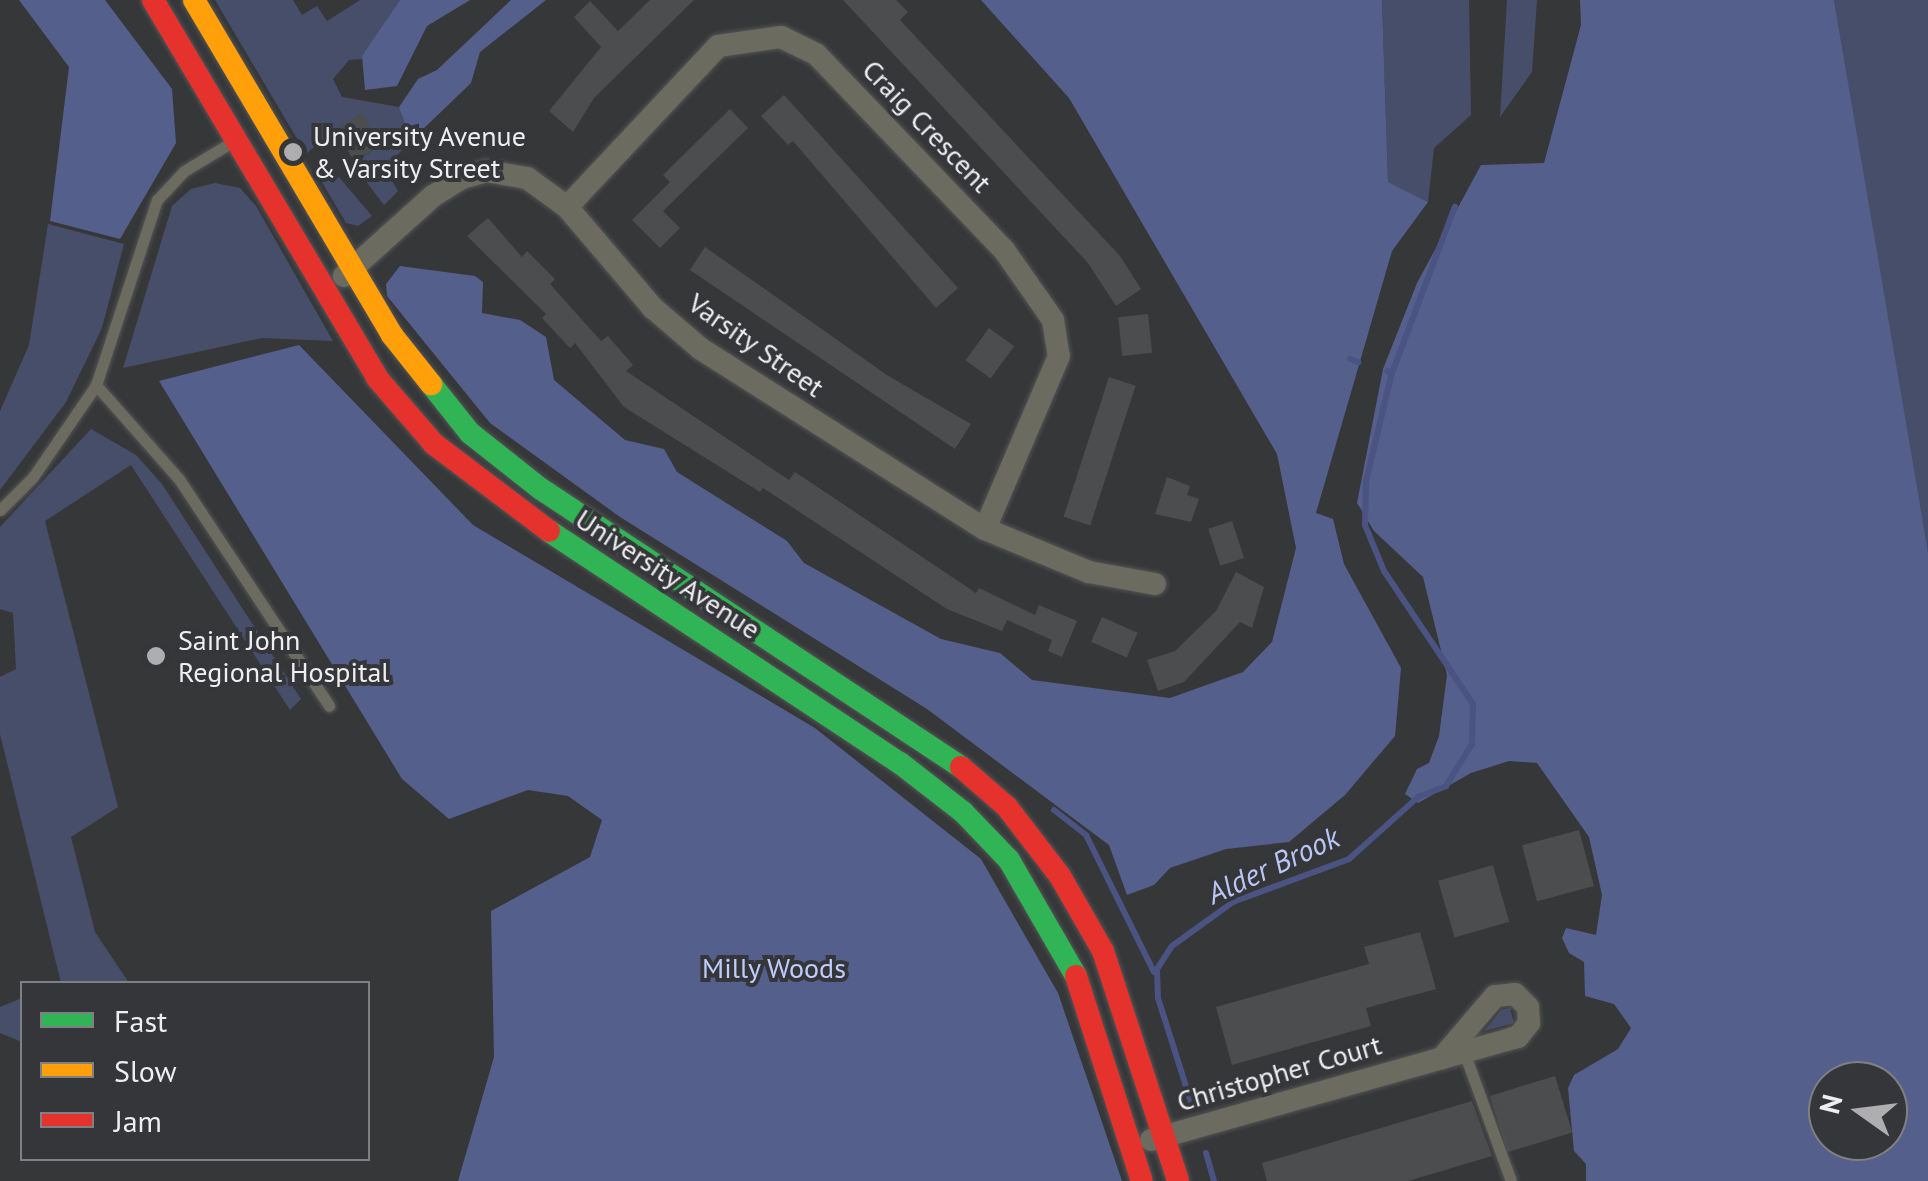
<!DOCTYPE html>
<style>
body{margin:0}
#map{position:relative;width:1928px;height:1181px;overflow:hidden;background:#363739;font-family:"PT Sans",sans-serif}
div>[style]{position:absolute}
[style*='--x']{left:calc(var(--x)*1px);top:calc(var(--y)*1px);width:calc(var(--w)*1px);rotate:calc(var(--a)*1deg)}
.green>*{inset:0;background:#474e6a}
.forest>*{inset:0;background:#555f8c}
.stream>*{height:6px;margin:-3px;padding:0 3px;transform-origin:3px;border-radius:3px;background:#4a5382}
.building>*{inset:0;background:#4c4d4f;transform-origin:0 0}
.roads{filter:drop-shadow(0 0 2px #545455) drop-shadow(0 0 2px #545455)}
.lane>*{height:11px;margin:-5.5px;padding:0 5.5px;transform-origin:5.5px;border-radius:5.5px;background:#6c6b5f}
.street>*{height:22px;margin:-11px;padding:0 11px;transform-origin:11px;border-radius:11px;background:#6c6b5f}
.fast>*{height:22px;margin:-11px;padding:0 11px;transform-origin:11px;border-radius:11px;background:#30b455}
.slow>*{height:22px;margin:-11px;padding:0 11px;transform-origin:11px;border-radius:11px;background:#ff9f0a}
.jam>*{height:22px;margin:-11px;padding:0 11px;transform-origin:11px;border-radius:11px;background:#e5322d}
.dots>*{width:28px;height:28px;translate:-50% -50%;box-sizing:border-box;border:5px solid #35363a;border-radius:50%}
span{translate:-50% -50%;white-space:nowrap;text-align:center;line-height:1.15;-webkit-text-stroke:8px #35363a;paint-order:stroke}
.street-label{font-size:28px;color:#eeeef0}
.poi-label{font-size:28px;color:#eeeef0}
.left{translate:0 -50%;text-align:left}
.park-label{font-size:28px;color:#c0ccfc}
.water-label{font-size:30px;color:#bac6f5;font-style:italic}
.legend{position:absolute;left:20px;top:981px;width:350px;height:180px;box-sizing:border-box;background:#35363a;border:2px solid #7f8083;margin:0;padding:12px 18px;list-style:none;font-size:30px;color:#eeeef0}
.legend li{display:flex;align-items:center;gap:20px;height:50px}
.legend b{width:50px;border:2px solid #7f8083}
.north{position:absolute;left:1808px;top:1061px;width:100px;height:100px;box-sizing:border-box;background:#35363a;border:2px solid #7f8083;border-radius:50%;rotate:284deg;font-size:28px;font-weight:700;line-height:40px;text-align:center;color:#eeeef0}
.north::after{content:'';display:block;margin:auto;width:35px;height:45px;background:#aeaeb0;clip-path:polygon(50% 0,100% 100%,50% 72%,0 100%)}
</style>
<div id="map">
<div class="green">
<i style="clip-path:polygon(215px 0,293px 0,302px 15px,317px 6px,327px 21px,360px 0,400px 0,362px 59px,349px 60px,333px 79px,342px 97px,399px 107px,419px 133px,384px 168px,398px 191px,384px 205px,352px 163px,375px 149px,370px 141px,376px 137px,335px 129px,306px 154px)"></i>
<i style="clip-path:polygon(1382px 0,1469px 0,1471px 115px,1434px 148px,1428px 202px,1388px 182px)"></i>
<i style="clip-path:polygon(1507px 0,1537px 0,1532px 72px,1500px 117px)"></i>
<i style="clip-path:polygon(1834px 0,1928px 0,1928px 552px,1913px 473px)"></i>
<i style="clip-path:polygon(332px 169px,372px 216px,358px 226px,346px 223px,316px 172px)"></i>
<i style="clip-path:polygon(215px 183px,240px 188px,256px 206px,333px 341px,262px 338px,123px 368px,172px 206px,191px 189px)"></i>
<i style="clip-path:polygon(48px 224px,124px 244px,102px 328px,66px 402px,0 490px,0 411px,29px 345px)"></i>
<i style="clip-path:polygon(91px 429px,136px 455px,162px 484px,301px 699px,290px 710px,131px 465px,45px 521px,118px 807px,71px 837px,95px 932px,129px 983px,61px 983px,0 734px,0 677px,16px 669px,13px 613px,0 609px,0 527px)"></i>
<i style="clip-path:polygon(22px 998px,22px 1042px,0 1033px,0 1007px)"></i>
<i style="clip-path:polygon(1510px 1008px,1514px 1023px,1484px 1031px,1501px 1010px)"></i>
</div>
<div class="forest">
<i style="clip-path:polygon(19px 0,105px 0,172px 89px,176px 143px,120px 239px,50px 221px,69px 67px)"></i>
<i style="clip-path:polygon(400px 0,470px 0,427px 26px,397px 86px,365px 90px,362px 56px)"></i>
<i style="clip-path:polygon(511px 0,546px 0,480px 52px,471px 83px,419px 133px,408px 131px,399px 107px,418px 79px,437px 70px)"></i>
<i style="clip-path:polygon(981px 0,1382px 0,1388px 182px,1428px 202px,1392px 251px,1316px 513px,1333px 519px,1344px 564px,1401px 668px,1395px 736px,1345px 795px,1289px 842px,1226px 849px,1170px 868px,1154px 885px,1127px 895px,1109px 845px,927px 709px,620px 517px,490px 423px,387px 296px,386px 284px,400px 266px,475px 276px,483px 282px,482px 313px,520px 320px,546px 337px,554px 380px,625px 440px,664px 449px,677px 472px,787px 541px,804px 563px,941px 639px,1000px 653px,1032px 680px,1170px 698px,1243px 672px,1272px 642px,1296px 548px,1277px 454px,1069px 98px)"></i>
<i style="clip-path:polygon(evenodd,1580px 0,1834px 0,1928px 552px,1928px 1181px,1586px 1181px,1586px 1164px,1574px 1151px,1568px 1088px,1574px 1075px,1618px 1049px,1631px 1028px,1614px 1004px,1585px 996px,1584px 962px,1569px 953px,1562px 938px,1566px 928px,1596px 935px,1602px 895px,1589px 837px,1537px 763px,1509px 761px,1471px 773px,1418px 803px,1405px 794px,1417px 769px,1429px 763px,1439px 736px,1447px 675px,1423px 577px,1374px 531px,1357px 503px,1383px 369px,1417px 283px,1481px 165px,1544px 163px,1581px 25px,1580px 0,1828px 1081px,1888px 1081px,1888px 1141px,1828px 1141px,1828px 1081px)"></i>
<i style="clip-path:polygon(299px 345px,473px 525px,815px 728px,981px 859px,1058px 993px,1122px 1181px,458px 1181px,494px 1057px,491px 911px,590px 857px,602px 820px,568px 796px,528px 790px,449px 819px,402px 779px,159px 381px)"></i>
</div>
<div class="stream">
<i style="--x:1350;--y:359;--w:9;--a:21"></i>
<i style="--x:1392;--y:373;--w:178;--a:-69.3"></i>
<i style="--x:1054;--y:810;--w:41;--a:38"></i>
<i style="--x:1086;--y:835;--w:153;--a:63.6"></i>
<i style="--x:1191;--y:1102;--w:109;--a:-107.6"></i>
<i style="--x:1158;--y:998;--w:29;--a:-92"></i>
<i style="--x:1157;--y:969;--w:27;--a:-57"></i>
<i style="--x:1172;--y:946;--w:75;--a:-35.8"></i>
<i style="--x:1233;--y:902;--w:124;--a:-20.3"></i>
<i style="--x:1349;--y:859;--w:93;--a:-41.9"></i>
<i style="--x:1418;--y:797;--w:30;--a:-21"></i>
<i style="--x:1446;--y:786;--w:49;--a:-58.2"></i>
<i style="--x:1472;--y:744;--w:40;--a:-88.6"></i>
<i style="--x:1473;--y:704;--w:160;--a:-123.8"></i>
<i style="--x:1384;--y:571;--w:50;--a:-112.4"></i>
<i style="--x:1365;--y:525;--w:44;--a:-88.7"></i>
<i style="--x:1366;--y:481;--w:111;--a:-76.5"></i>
<i style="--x:1392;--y:373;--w:5;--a:-158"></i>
<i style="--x:1206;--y:1153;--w:29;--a:74"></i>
</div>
<div class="building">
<i style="clip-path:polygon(650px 0,694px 0,594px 98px,573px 132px,549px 111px,601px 47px,574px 17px,590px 1px,618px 31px)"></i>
<i style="clip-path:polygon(843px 0,896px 0,908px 12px,900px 20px,1120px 256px,1141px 289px,1116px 306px,1088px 263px)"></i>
<i style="clip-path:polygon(784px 95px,958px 288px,936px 308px,793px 141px,788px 145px,761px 116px)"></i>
<i style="clip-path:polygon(730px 109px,748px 128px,663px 211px,680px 228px,660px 248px,632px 220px,670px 182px,663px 175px)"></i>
<i style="clip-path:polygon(362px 113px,376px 137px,370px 141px,375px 149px,354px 161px,335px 129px)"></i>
<i style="clip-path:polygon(488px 218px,522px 257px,527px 251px,555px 279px,550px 284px,601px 341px,608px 336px,633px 365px,626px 371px,789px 480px,795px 472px,976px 593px,979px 588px,1035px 615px,1039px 605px,1077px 621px,1062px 657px,1048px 651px,1052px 640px,1007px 620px,1002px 631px,947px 609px,763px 488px,760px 492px,624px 407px,575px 343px,570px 348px,542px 318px,546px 314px,467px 236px)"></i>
<i style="clip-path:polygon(705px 247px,887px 375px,971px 424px,955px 449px,690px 270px)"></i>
<i style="left:1148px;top:314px;width:39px;height:30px;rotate:84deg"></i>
<i style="left:989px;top:328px;width:31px;height:40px;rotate:36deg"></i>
<i style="left:1109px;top:377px;width:28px;height:147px;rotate:18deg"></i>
<i style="clip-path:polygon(1167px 477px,1190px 486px,1187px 495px,1199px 499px,1191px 522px,1155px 514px)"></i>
<i style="left:1232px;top:521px;width:39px;height:25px;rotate:72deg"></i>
<i style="clip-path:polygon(1236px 572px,1264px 587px,1252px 628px,1240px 622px,1184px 682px,1158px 691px,1147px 660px,1175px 651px,1216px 611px)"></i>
<i style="left:1102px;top:617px;width:39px;height:27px;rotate:24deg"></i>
<i style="left:1579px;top:830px;width:58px;height:59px;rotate:75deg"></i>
<i style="left:1493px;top:865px;width:59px;height:57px;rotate:74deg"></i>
<i style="clip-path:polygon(1420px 932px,1436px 989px,1366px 1008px,1371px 1026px,1232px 1065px,1216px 1007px,1369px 964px,1364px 947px)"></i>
<i style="left:1555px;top:1076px;width:59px;height:68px;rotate:73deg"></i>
<i style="clip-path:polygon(1472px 1101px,1492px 1156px,1408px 1181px,1267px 1181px,1262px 1163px)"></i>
</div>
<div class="roads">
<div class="lane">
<i style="--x:96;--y:385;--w:125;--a:48.6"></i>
<i style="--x:179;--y:479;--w:272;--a:56.5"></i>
<i style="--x:0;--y:510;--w:47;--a:-45"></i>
<i style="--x:33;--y:477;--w:112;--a:-55.6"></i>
<i style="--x:96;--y:385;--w:195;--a:-71.8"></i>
<i style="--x:157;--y:200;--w:40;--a:-47"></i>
<i style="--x:184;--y:171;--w:56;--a:-31.1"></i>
<i style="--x:1464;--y:1052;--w:137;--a:70"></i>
</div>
<div class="street">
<i style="--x:567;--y:207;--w:221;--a:-46.8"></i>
<i style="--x:718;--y:46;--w:64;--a:-8.1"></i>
<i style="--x:781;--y:37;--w:39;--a:26"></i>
<i style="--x:816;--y:54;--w:272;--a:46.2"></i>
<i style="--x:1004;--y:250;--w:85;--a:55"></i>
<i style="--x:1053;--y:320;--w:36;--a:81"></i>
<i style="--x:1059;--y:356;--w:188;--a:113.2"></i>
<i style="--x:344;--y:276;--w:120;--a:-42"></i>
<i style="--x:433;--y:196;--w:34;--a:-32"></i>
<i style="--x:462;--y:178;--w:25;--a:-16"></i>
<i style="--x:486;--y:171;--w:42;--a:9.7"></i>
<i style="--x:527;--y:178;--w:49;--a:35.9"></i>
<i style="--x:567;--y:207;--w:133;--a:49.6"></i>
<i style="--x:653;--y:308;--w:63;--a:40.5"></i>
<i style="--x:701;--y:349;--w:336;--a:32.4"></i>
<i style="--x:985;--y:529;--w:113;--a:22.5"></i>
<i style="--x:1089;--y:572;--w:67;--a:10.3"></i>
<i style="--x:1151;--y:1140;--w:376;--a:-15.7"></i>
<i style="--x:1513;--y:1038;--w:5;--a:-11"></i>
<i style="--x:1518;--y:1037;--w:18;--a:-52"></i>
<i style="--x:1529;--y:1023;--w:16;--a:-94"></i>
<i style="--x:1528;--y:1007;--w:18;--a:-135"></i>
<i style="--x:1515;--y:994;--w:20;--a:174"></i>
<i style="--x:1495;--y:996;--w:82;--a:130.5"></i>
</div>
<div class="fast">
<i style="--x:431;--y:384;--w:63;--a:51.5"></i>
<i style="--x:470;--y:433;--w:90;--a:38.3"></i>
<i style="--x:541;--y:489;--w:504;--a:33.5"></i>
<i style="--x:549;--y:531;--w:421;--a:33.5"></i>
<i style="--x:900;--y:763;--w:80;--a:37.9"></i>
<i style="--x:963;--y:812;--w:66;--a:46.2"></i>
<i style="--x:1009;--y:860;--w:134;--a:60"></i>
</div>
<div class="slow">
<i style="--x:194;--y:0;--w:389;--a:59.4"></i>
<i style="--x:392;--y:335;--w:63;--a:51.5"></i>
</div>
<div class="jam">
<i style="--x:153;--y:0;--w:439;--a:59.3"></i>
<i style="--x:377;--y:378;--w:87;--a:49.2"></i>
<i style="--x:434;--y:444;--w:144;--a:37.1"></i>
<i style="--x:961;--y:767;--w:61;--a:41"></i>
<i style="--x:1007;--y:807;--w:87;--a:52.5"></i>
<i style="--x:1060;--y:876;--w:86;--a:60.2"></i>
<i style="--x:1103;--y:951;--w:242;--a:71.9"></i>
<i style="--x:1076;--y:976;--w:215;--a:72.2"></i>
</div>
</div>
<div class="dots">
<i style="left:293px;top:152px;background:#aeaeb0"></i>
<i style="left:156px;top:656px;background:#aeaeb0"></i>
</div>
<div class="street-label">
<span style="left:927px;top:126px;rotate:46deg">Craig Crescent</span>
<span style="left:756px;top:345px;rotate:35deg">Varsity Street</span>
<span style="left:668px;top:574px;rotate:33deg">University Avenue</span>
<span style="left:1279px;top:1073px;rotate:-16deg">Christopher Court</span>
</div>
<div class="poi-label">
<span class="left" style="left:313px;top:152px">University Avenue<br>&amp; Varsity Street</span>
<span class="left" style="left:178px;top:656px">Saint John<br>Regional Hospital</span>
</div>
<div class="park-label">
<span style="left:774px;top:968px">Milly Woods</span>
</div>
<div class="water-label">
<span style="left:1273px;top:865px;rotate:-25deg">Alder Brook</span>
</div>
<ul class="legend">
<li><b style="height:12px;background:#30b455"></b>Fast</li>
<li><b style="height:12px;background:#ff9f0a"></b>Slow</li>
<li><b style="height:12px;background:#e5322d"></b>Jam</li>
</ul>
<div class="north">N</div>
</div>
